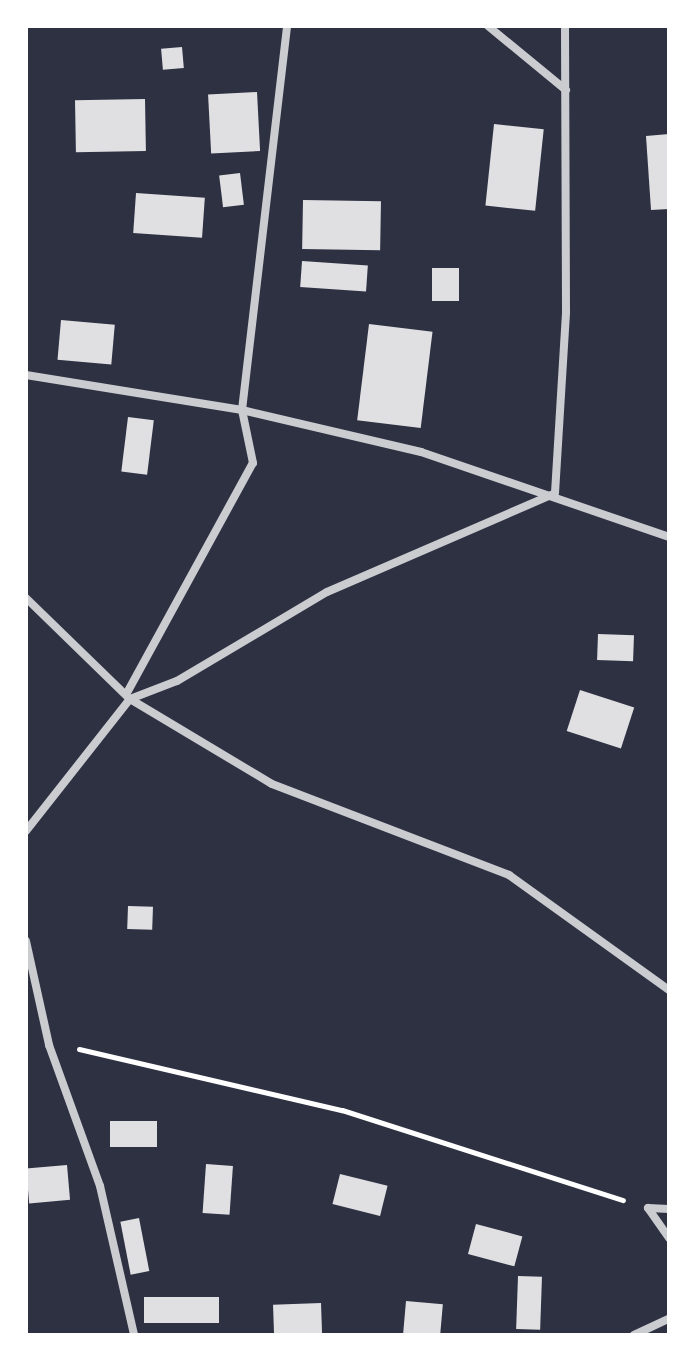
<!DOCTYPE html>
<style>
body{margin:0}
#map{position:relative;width:695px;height:1361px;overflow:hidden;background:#2d3142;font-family:"Crimson Pro",serif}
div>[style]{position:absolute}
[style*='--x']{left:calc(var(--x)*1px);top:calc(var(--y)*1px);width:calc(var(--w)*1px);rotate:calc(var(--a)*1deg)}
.building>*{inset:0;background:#e0e0e3;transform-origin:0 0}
.path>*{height:5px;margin:-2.5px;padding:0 2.5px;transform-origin:2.5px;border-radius:2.5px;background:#fff}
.minor>*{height:8px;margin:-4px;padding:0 4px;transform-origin:4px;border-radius:4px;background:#caccd0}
span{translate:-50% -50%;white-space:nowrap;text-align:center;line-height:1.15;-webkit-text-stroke:8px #fff;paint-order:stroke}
.frame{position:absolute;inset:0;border:28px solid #fff;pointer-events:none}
</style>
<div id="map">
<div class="building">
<i style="left:182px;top:47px;width:21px;height:21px;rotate:85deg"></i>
<i style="left:257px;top:92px;width:59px;height:49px;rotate:87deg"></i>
<i style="left:145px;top:99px;width:52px;height:70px;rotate:89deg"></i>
<i style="left:494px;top:124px;width:50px;height:82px;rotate:6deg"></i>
<i style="clip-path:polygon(669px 134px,669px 209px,651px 210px,646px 136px)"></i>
<i style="left:240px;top:173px;width:32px;height:21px;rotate:83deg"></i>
<i style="left:136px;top:193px;width:69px;height:40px;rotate:4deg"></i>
<i style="left:303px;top:200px;width:78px;height:49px;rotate:1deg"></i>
<i style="left:302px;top:261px;width:66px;height:26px;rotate:4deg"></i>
<i style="left:432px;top:268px;width:27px;height:33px"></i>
<i style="left:61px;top:320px;width:54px;height:40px;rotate:5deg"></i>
<i style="left:369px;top:324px;width:64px;height:97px;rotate:7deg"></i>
<i style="left:128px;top:417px;width:26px;height:55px;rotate:7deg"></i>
<i style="left:598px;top:634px;width:36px;height:26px;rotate:2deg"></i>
<i style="left:580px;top:690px;width:57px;height:43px;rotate:18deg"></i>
<i style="left:128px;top:906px;width:25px;height:23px;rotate:2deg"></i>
<i style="left:110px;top:1121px;width:47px;height:26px"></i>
<i style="left:206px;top:1164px;width:27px;height:49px;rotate:4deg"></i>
<i style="left:67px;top:1165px;width:35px;height:41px;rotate:85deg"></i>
<i style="left:340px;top:1174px;width:49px;height:31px;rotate:14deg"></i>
<i style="left:139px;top:1218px;width:54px;height:19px;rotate:79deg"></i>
<i style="left:476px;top:1224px;width:48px;height:31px;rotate:15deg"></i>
<i style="left:518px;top:1276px;width:24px;height:53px;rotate:2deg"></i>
<i style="left:144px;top:1297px;width:75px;height:26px"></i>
<i style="left:406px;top:1301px;width:37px;height:34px;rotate:5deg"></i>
<i style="left:321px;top:1303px;width:32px;height:48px;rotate:88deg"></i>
</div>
<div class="path">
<i style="--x:79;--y:1049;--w:270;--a:13.1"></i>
<i style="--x:342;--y:1110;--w:295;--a:17.8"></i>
</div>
<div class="minor">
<i style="--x:488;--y:26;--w:101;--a:39.4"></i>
<i style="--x:26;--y:375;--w:219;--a:9.2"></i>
<i style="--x:242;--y:410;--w:184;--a:13.2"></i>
<i style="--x:421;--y:452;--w:262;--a:18.9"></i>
<i style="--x:555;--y:493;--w:181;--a:-86.5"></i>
<i style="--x:566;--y:312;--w:286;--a:-90.2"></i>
<i style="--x:26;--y:598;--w:145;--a:44.2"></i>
<i style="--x:130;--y:699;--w:165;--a:30.9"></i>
<i style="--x:272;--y:784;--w:254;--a:21"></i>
<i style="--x:509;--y:875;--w:197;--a:35.7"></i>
<i style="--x:128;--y:691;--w:260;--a:-61.3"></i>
<i style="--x:253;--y:463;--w:54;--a:-101.7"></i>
<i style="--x:242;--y:410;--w:387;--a:-83.3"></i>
<i style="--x:26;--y:831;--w:168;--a:-51.8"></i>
<i style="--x:130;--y:699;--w:50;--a:-21"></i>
<i style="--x:177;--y:681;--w:174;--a:-30.7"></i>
<i style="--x:327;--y:592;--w:247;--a:-23.4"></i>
<i style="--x:26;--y:941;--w:107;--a:77.5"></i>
<i style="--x:49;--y:1045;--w:150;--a:70.1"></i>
<i style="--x:100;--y:1186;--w:153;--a:77.1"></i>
<i style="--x:648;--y:1208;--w:37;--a:55"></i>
<i style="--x:648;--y:1208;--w:21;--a:3"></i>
<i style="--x:634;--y:1335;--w:38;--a:-25"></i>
</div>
<div class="frame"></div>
</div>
